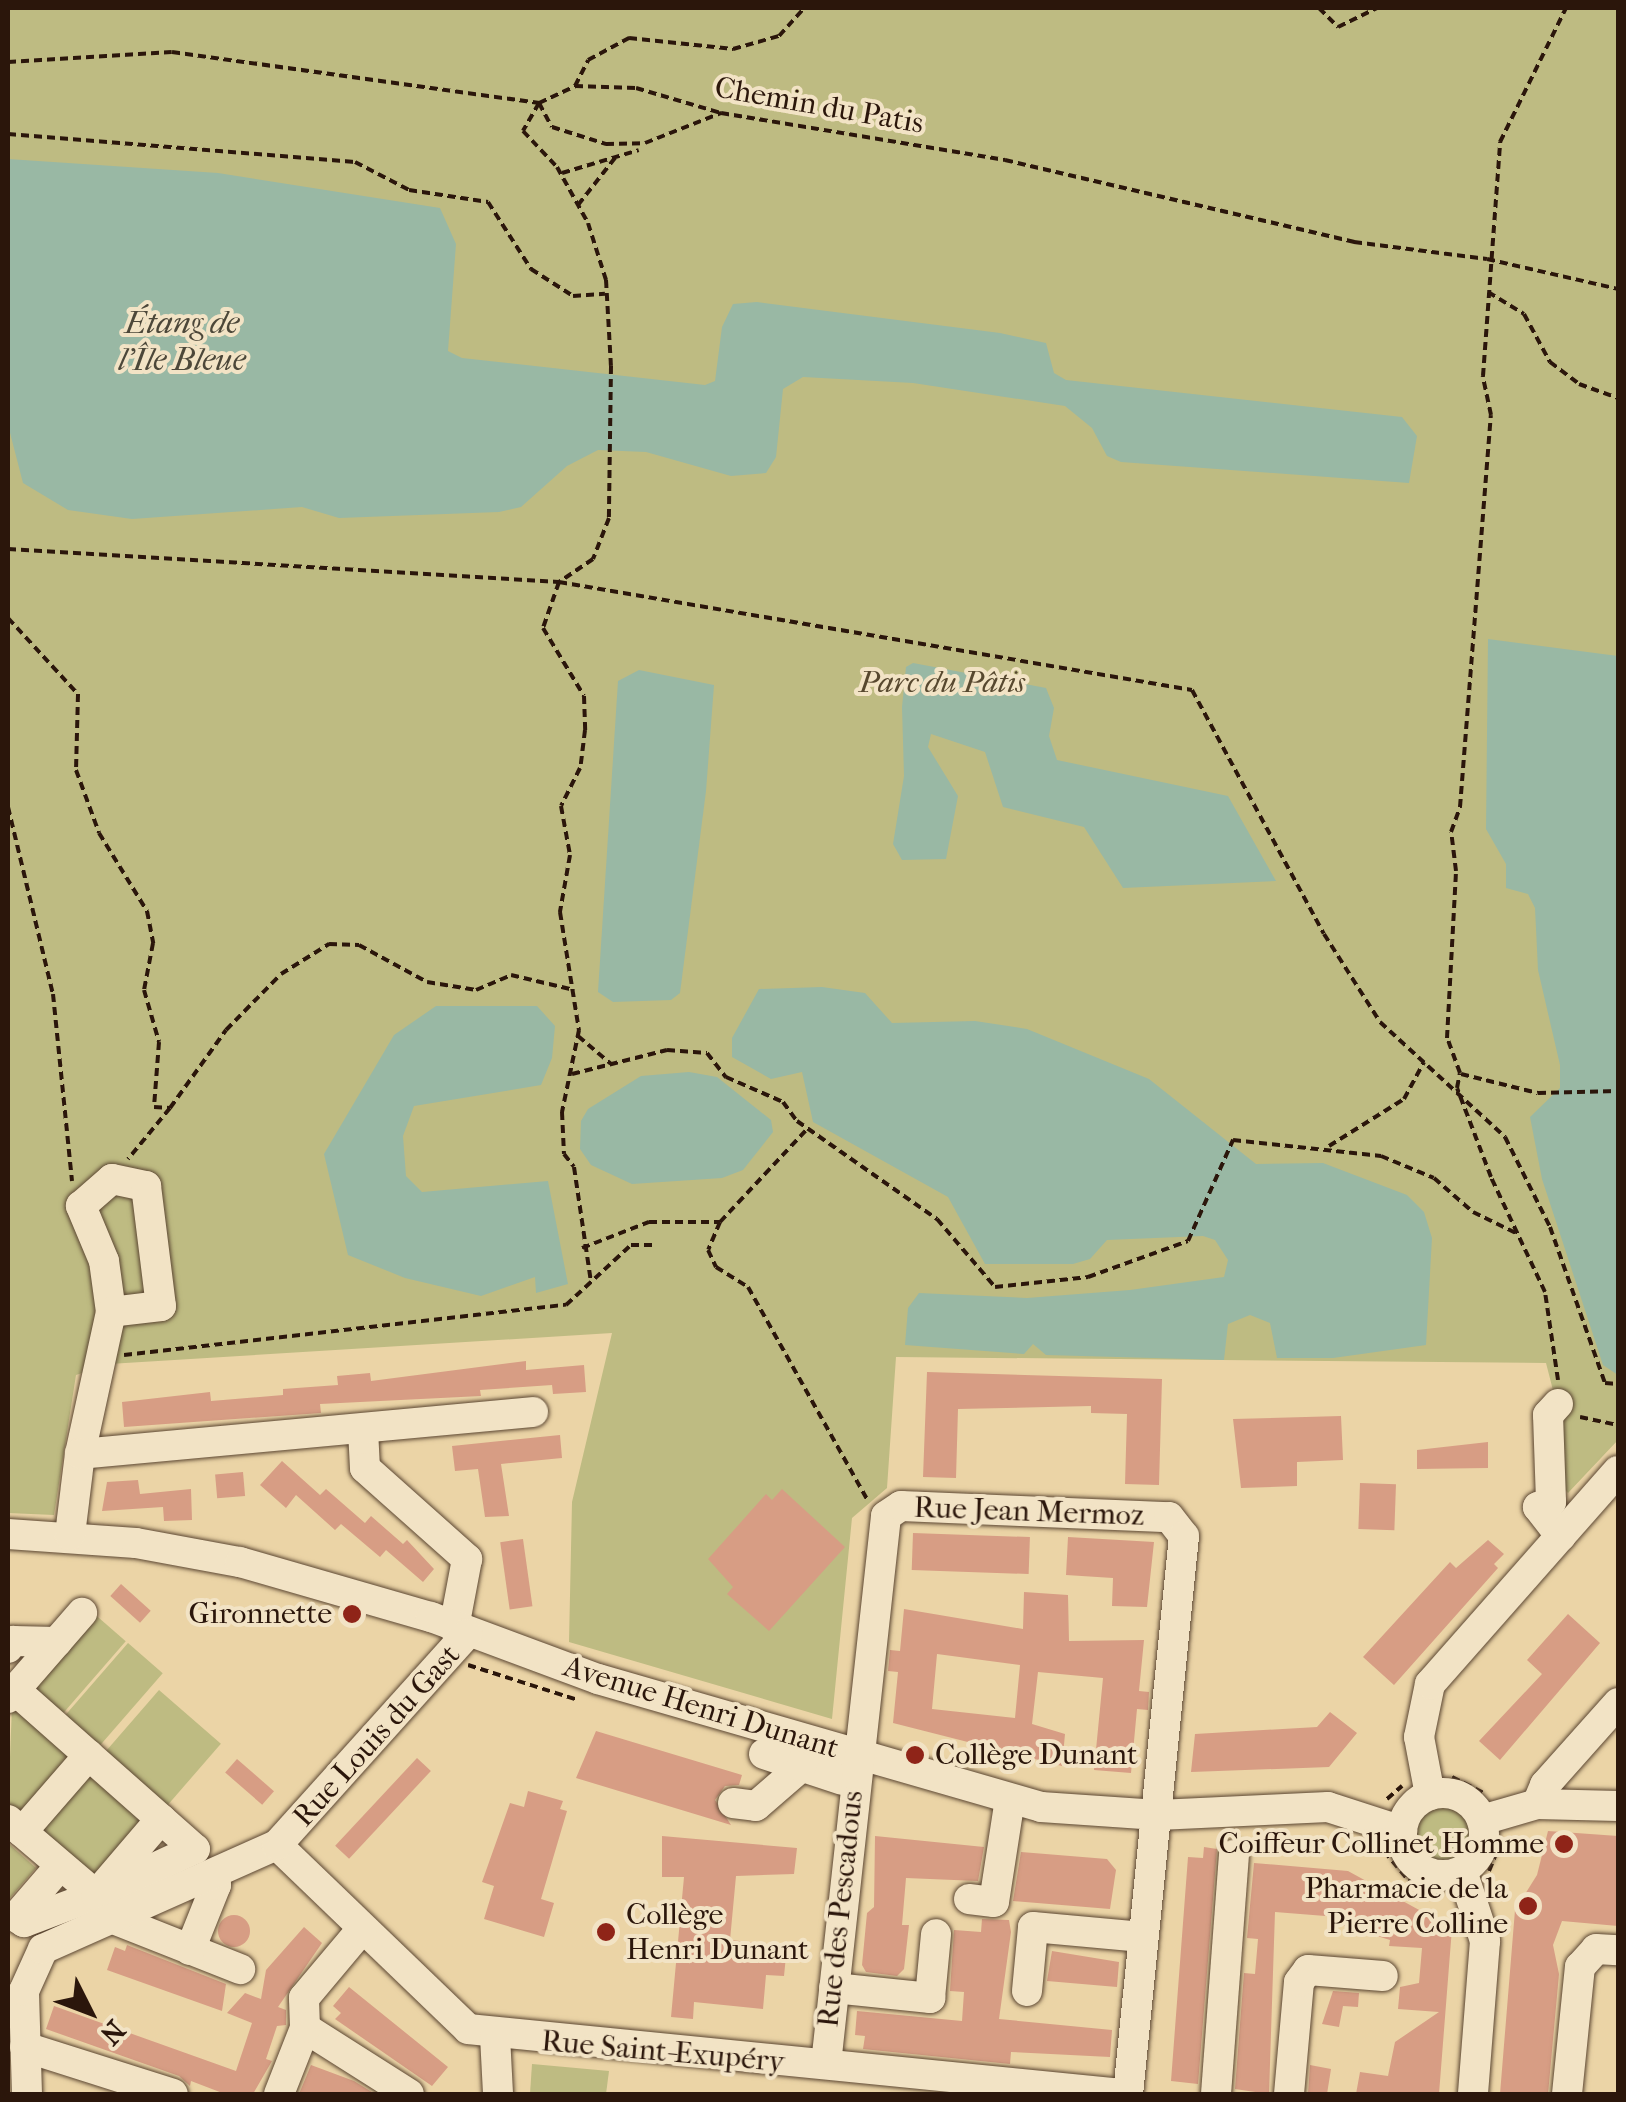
<!DOCTYPE html>
<meta charset="utf-8">
<style>
body{margin:0}
#map{position:relative;width:1626px;height:2102px;overflow:hidden;background:#ebd4a6;font-family:"IM FELL French Canon",serif}
div>[style]{position:absolute}
[style*='--x']{left:calc(var(--x)*1px);top:calc(var(--y)*1px);width:calc(var(--w)*1px);rotate:calc(var(--a)*1deg)}
.green>*{inset:0;background:#bebb82;transform-origin:0 0}
.round{border-radius:50%}
.water>*{inset:0;background:#99b8a4}
.building>*{inset:0;background:#d79d84;transform-origin:0 0}
.path>*{height:4px;margin-top:-2px;transform-origin:0;background:repeating-linear-gradient(90deg,#2b160b 0 8px,transparent 0 13px)}
.roads{filter:drop-shadow(0 0 2px #5b4632) drop-shadow(0 0 2px #5b4632)}
.minor>*{height:30px;margin:-15px;padding:0 15px;transform-origin:15px;border-radius:15px;background:#f2e3c5}
.minor>.ring{margin:-15px;padding:0;box-sizing:content-box;background:none;border:30px solid #f2e3c5;border-radius:50%}
.dots>*{width:28px;height:28px;translate:-50% -50%;box-sizing:border-box;border:5px solid #f2e3c5;border-radius:50%}
span{translate:-50% -50%;white-space:nowrap;text-align:center;line-height:1.15;-webkit-text-stroke:8px #f2e3c5;paint-order:stroke}
.street-label{font-size:30px;color:#2b160b}
.park-label{font-size:30px;color:#57482f;font-style:italic}
.poi-label{font-size:30px;color:#2b160b}
.right{translate:-100% -50%;text-align:right}
.left{translate:0 -50%;text-align:left}
.water-label{font-size:32px;color:#4c4739;font-style:italic}
.frame{position:absolute;inset:0;border:10px solid #2b160b;pointer-events:none}
.north{position:absolute;left:40px;top:1962px;width:100px;height:100px;-webkit-text-stroke:8px #f2e3c5;paint-order:stroke;rotate:132deg;font-size:28px;font-weight:700;line-height:40px;text-align:center;color:#2b160b}
.north::after{content:'';display:block;margin:auto;width:35px;height:45px;background:#2b160b;clip-path:polygon(50% 0,100% 100%,50% 72%,0 100%)}
</style>
<div id="map">
<div class="green">
<i style="clip-path:polygon(8px 8px,1618px 8px,1618px 1440px,1568px 1493px,1558px 1482px,1556px 1402px,1546px 1363px,896px 1357px,887px 1488px,852px 1518px,832px 1719px,569px 1642px,572px 1502px,612px 1333px,109px 1364px,76px 1375px,54px 1515px,8px 1513px)"></i>
<i style="left:91px;top:1611px;width:46px;height:100px;rotate:41deg"></i>
<i style="left:128px;top:1643px;width:46px;height:100px;rotate:41deg"></i>
<i style="left:159px;top:1690px;width:82px;height:82px;rotate:41deg"></i>
<i style="clip-path:polygon(12px 1705px,73px 1758px,19px 1820px,8px 1810px)"></i>
<i style="left:90px;top:1771px;width:81px;height:82px;rotate:41deg"></i>
<i class="round" style="left:1413px;top:1805px;width:60px;height:60px"></i>
<i style="clip-path:polygon(8px 1843px,36px 1868px,9px 1899px,8px 1897px)"></i>
<i style="clip-path:polygon(532px 2064px,609px 2071px,606px 2094px,530px 2094px)"></i>
</div>
<div class="water">
<i style="clip-path:polygon(8px 159px,218px 173px,440px 208px,456px 244px,448px 351px,462px 358px,705px 385px,715px 381px,722px 327px,733px 304px,757px 302px,1000px 333px,1046px 343px,1054px 373px,1066px 380px,1402px 417px,1417px 436px,1409px 483px,1121px 462px,1107px 456px,1092px 428px,1065px 406px,913px 383px,803px 377px,783px 389px,776px 457px,766px 473px,731px 476px,646px 452px,598px 450px,567px 466px,521px 507px,499px 512px,339px 518px,302px 507px,132px 519px,68px 510px,23px 483px,8px 425px)"></i>
<i style="clip-path:polygon(1488px 639px,1618px 656px,1618px 1375px,1603px 1365px,1542px 1179px,1530px 1117px,1560px 1088px,1560px 1065px,1538px 970px,1535px 908px,1528px 894px,1506px 888px,1506px 864px,1486px 829px)"></i>
<i style="clip-path:polygon(913px 663px,1046px 688px,1054px 708px,1049px 736px,1057px 760px,1228px 796px,1276px 881px,1123px 888px,1084px 827px,1003px 807px,985px 752px,931px 734px,928px 747px,958px 796px,946px 859px,902px 860px,893px 844px,904px 776px,902px 707px,906px 667px)"></i>
<i style="clip-path:polygon(639px 670px,714px 685px,706px 791px,680px 993px,671px 1000px,613px 1002px,598px 992px,618px 681px)"></i>
<i style="clip-path:polygon(822px 987px,865px 993px,892px 1023px,975px 1021px,1027px 1029px,1149px 1079px,1256px 1164px,1323px 1163px,1407px 1195px,1424px 1212px,1432px 1238px,1426px 1345px,1333px 1358px,1277px 1358px,1270px 1323px,1250px 1315px,1228px 1324px,1224px 1360px,1046px 1355px,1033px 1344px,1024px 1354px,905px 1345px,908px 1308px,919px 1293px,1027px 1298px,1130px 1290px,1224px 1277px,1228px 1260px,1215px 1240px,1203px 1236px,1107px 1240px,1090px 1259px,1073px 1264px,985px 1264px,948px 1197px,813px 1122px,802px 1072px,771px 1079px,732px 1057px,732px 1038px,759px 989px)"></i>
<i style="clip-path:polygon(436px 1006px,537px 1006px,555px 1026px,552px 1058px,541px 1085px,414px 1106px,403px 1136px,406px 1176px,422px 1192px,548px 1181px,568px 1284px,536px 1293px,535px 1277px,481px 1296px,405px 1278px,348px 1255px,324px 1154px,394px 1035px)"></i>
<i style="clip-path:polygon(689px 1072px,717px 1077px,771px 1120px,773px 1132px,743px 1170px,722px 1178px,632px 1184px,591px 1165px,580px 1149px,581px 1121px,588px 1109px,641px 1076px)"></i>
</div>
<div class="building">
<i style="clip-path:polygon(526px 1361px,526px 1370px,584px 1365px,586px 1392px,553px 1394px,552px 1385px,480px 1390px,481px 1396px,320px 1404px,321px 1413px,124px 1427px,122px 1402px,210px 1392px,211px 1401px,283px 1395px,283px 1389px,338px 1385px,337px 1376px,370px 1373px,371px 1381px)"></i>
<i style="clip-path:polygon(927px 1372px,1162px 1379px,1159px 1485px,1125px 1484px,1127px 1414px,1091px 1413px,1091px 1406px,958px 1409px,956px 1478px,923px 1477px)"></i>
<i style="clip-path:polygon(1341px 1416px,1343px 1460px,1297px 1462px,1297px 1486px,1241px 1488px,1233px 1419px)"></i>
<i style="clip-path:polygon(560px 1435px,562px 1458px,501px 1464px,509px 1516px,485px 1517px,478px 1469px,455px 1471px,452px 1446px)"></i>
<i style="clip-path:polygon(1488px 1442px,1488px 1468px,1417px 1469px,1417px 1450px)"></i>
<i style="clip-path:polygon(282px 1461px,320px 1495px,326px 1489px,365px 1523px,371px 1516px,403px 1544px,407px 1540px,434px 1569px,423px 1582px,386px 1550px,380px 1557px,341px 1524px,335px 1530px,296px 1495px,286px 1508px,260px 1485px)"></i>
<i style="left:243px;top:1472px;width:24px;height:28px;rotate:85deg"></i>
<i style="clip-path:polygon(138px 1480px,140px 1494px,191px 1489px,192px 1520px,164px 1521px,163px 1507px,102px 1511px,107px 1482px)"></i>
<i style="left:1360px;top:1483px;width:36px;height:46px;rotate:2deg"></i>
<i style="clip-path:polygon(782px 1489px,845px 1547px,769px 1631px,727px 1594px,733px 1587px,708px 1559px,766px 1494px,772px 1500px)"></i>
<i style="left:913px;top:1533px;width:117px;height:37px;rotate:2deg"></i>
<i style="clip-path:polygon(1068px 1537px,1154px 1542px,1147px 1607px,1112px 1606px,1113px 1578px,1066px 1575px)"></i>
<i style="left:523px;top:1539px;width:68px;height:23px;rotate:82deg"></i>
<i style="clip-path:polygon(1488px 1540px,1504px 1554px,1494px 1564px,1498px 1568px,1394px 1685px,1363px 1657px,1450px 1562px,1456px 1568px)"></i>
<i style="left:121px;top:1584px;width:40px;height:16px;rotate:42deg"></i>
<i style="clip-path:polygon(evenodd,1024px 1592px,1068px 1595px,1069px 1641px,1144px 1640px,1139px 1691px,1149px 1692px,1148px 1710px,1137px 1709px,1131px 1773px,1094px 1770px,1103px 1678px,1038px 1672px,1032px 1724px,1065px 1734px,1062px 1766px,893px 1723px,898px 1672px,888px 1671px,890px 1650px,900px 1651px,904px 1609px,1023px 1629px,1024px 1592px,937px 1654px,1020px 1665px,1015px 1718px,932px 1709px,937px 1654px)"></i>
<i style="clip-path:polygon(1568px 1614px,1600px 1643px,1500px 1760px,1479px 1741px,1542px 1674px,1527px 1660px)"></i>
<i style="clip-path:polygon(1330px 1712px,1357px 1733px,1329px 1767px,1191px 1772px,1195px 1734px,1317px 1727px)"></i>
<i style="clip-path:polygon(596px 1731px,742px 1775px,739px 1785px,725px 1786px,715px 1800px,731px 1825px,576px 1778px)"></i>
<i style="left:417px;top:1758px;width:19px;height:120px;rotate:43deg"></i>
<i style="left:237px;top:1759px;width:49px;height:18px;rotate:41deg"></i>
<i style="clip-path:polygon(528px 1791px,563px 1801px,560px 1809px,567px 1811px,541px 1899px,554px 1903px,544px 1937px,484px 1919px,494px 1886px,482px 1882px,510px 1803px,524px 1807px)"></i>
<i style="clip-path:polygon(1548px 1831px,1618px 1836px,1618px 1926px,1562px 1921px,1553px 1945px,1559px 1974px,1548px 2094px,1500px 2094px,1515px 1910px,1537px 1875px)"></i>
<i style="clip-path:polygon(662px 1836px,797px 1848px,794px 1874px,736px 1876px,730px 1940px,787px 1946px,784px 1976px,766px 1975px,763px 2009px,694px 2002px,693px 2019px,671px 2017px,684px 1877px,662px 1877px)"></i>
<i style="clip-path:polygon(875px 1836px,984px 1847px,978px 1881px,906px 1878px,902px 1925px,909px 1925px,904px 1969px,897px 1976px,866px 1972px,862px 1965px,867px 1913px,874px 1907px)"></i>
<i style="clip-path:polygon(1204px 1847px,1217px 1849px,1198px 2084px,1171px 2081px,1188px 1857px,1203px 1858px)"></i>
<i style="clip-path:polygon(1021px 1852px,1107px 1859px,1116px 1870px,1110px 1909px,1013px 1901px)"></i>
<i style="clip-path:polygon(1254px 1863px,1348px 1871px,1452px 1928px,1439px 2094px,1356px 2094px,1360px 2072px,1388px 2076px,1395px 2042px,1439px 2012px,1398px 2009px,1400px 1987px,1419px 1983px,1422px 1948px,1389px 1946px,1390px 1940px,1338px 1924px,1338px 1917px,1275px 1912px,1269px 2094px,1235px 2089px,1244px 1973px,1255px 1974px,1258px 1939px,1247px 1938px)"></i>
<i class="round" style="left:218px;top:1915px;width:32px;height:32px"></i>
<i style="clip-path:polygon(982px 1919px,1009px 1920px,1011px 1932px,999px 2019px,1112px 2030px,1110px 2057px,1011px 2052px,1010px 2064px,863px 2049px,865px 2036px,855px 2035px,857px 2011px,962px 2021px,964px 1992px,950px 1991px,954px 1930px,981px 1932px)"></i>
<i style="clip-path:polygon(304px 1927px,322px 1943px,278px 2007px,286px 2010px,286px 2025px,277px 2026px,266px 2059px,272px 2061px,253px 2094px,225px 2094px,191px 2081px,190px 2086px,179px 2076px,46px 2029px,54px 2006px,236px 2071px,252px 2023px,227px 2013px,245px 1993px,261px 1999px,266px 1970px)"></i>
<i style="clip-path:polygon(127px 1945px,226px 1984px,222px 2011px,107px 1970px,115px 1947px,125px 1951px)"></i>
<i style="clip-path:polygon(1052px 1951px,1119px 1962px,1117px 1987px,1047px 1981px)"></i>
<i style="clip-path:polygon(349px 1987px,448px 2067px,432px 2086px,335px 2019px,341px 2013px,333px 2006px)"></i>
<i style="clip-path:polygon(1333px 1991px,1359px 1993px,1358px 2007px,1343px 2006px,1339px 2027px,1322px 2024px)"></i>
<i style="clip-path:polygon(311px 2065px,354px 2081px,375px 2094px,299px 2094px)"></i>
<i style="clip-path:polygon(1310px 2065px,1331px 2069px,1327px 2094px,1308px 2094px)"></i>
</div>
<div class="path">
<i style="--x:1319;--y:8;--w:27;--a:45"></i>
<i style="--x:1338;--y:27;--w:43;--a:-26"></i>
<i style="--x:8;--y:62;--w:164;--a:-3.5"></i>
<i style="--x:172;--y:52;--w:371;--a:7.9"></i>
<i style="--x:539;--y:103;--w:40;--a:-25"></i>
<i style="--x:575;--y:86;--w:61;--a:1.9"></i>
<i style="--x:636;--y:88;--w:89;--a:16.4"></i>
<i style="--x:721;--y:113;--w:288;--a:9.4"></i>
<i style="--x:1005;--y:160;--w:359;--a:13.2"></i>
<i style="--x:1354;--y:242;--w:134;--a:7.3"></i>
<i style="--x:1487;--y:259;--w:134;--a:12.9"></i>
<i style="--x:575;--y:86;--w:29;--a:-63"></i>
<i style="--x:588;--y:60;--w:47;--a:-28.2"></i>
<i style="--x:629;--y:38;--w:105;--a:6"></i>
<i style="--x:733;--y:49;--w:48;--a:-15.8"></i>
<i style="--x:779;--y:36;--w:38;--a:-48"></i>
<i style="--x:539;--y:103;--w:32;--a:120"></i>
<i style="--x:523;--y:131;--w:50;--a:46.6"></i>
<i style="--x:557;--y:167;--w:64;--a:61"></i>
<i style="--x:588;--y:223;--w:60;--a:72.5"></i>
<i style="--x:606;--y:280;--w:86;--a:86.7"></i>
<i style="--x:611;--y:366;--w:152;--a:90.8"></i>
<i style="--x:609;--y:518;--w:44;--a:111.3"></i>
<i style="--x:593;--y:559;--w:41;--a:145.9"></i>
<i style="--x:559;--y:582;--w:642;--a:9.68"></i>
<i style="--x:1192;--y:690;--w:277;--a:61.6"></i>
<i style="--x:1324;--y:934;--w:104;--a:57.5"></i>
<i style="--x:1380;--y:1022;--w:170;--a:42.6"></i>
<i style="--x:1505;--y:1137;--w:101;--a:63.4"></i>
<i style="--x:1550;--y:1227;--w:165;--a:70.6"></i>
<i style="--x:1605;--y:1383;--w:13;--a:4"></i>
<i style="--x:539;--y:103;--w:27;--a:62"></i>
<i style="--x:552;--y:127;--w:57;--a:17.5"></i>
<i style="--x:606;--y:144;--w:39;--a:-1"></i>
<i style="--x:645;--y:143;--w:82;--a:-21.5"></i>
<i style="--x:8;--y:134;--w:348;--a:4.6"></i>
<i style="--x:355;--y:162;--w:61;--a:27.4"></i>
<i style="--x:409;--y:190;--w:80;--a:8.6"></i>
<i style="--x:488;--y:202;--w:80;--a:57.3"></i>
<i style="--x:531;--y:269;--w:50;--a:32.7"></i>
<i style="--x:573;--y:296;--w:32;--a:-4"></i>
<i style="--x:562;--y:173;--w:80;--a:-16.6"></i>
<i style="--x:578;--y:205;--w:60;--a:-51.8"></i>
<i style="--x:1488;--y:292;--w:42;--a:31.4"></i>
<i style="--x:1524;--y:314;--w:55;--a:61.6"></i>
<i style="--x:1550;--y:362;--w:36;--a:37"></i>
<i style="--x:1579;--y:384;--w:41;--a:19.7"></i>
<i style="--x:8;--y:549;--w:552;--a:3.43"></i>
<i style="--x:559;--y:582;--w:49;--a:109.2"></i>
<i style="--x:543;--y:628;--w:79;--a:58.9"></i>
<i style="--x:584;--y:696;--w:34;--a:88"></i>
<i style="--x:585;--y:730;--w:38;--a:97"></i>
<i style="--x:580;--y:768;--w:42;--a:116.6"></i>
<i style="--x:561;--y:806;--w:50;--a:79.6"></i>
<i style="--x:570;--y:855;--w:58;--a:100"></i>
<i style="--x:560;--y:912;--w:120;--a:80.9"></i>
<i style="--x:579;--y:1030;--w:84;--a:101.7"></i>
<i style="--x:562;--y:1112;--w:42;--a:87.3"></i>
<i style="--x:564;--y:1154;--w:16;--a:52"></i>
<i style="--x:574;--y:1167;--w:116;--a:81.6"></i>
<i style="--x:8;--y:618;--w:103;--a:47.4"></i>
<i style="--x:78;--y:694;--w:76;--a:91.5"></i>
<i style="--x:76;--y:770;--w:67;--a:69.9"></i>
<i style="--x:99;--y:833;--w:92;--a:58.4"></i>
<i style="--x:147;--y:911;--w:33;--a:79"></i>
<i style="--x:153;--y:943;--w:48;--a:100.8"></i>
<i style="--x:144;--y:990;--w:54;--a:73.9"></i>
<i style="--x:159;--y:1042;--w:65;--a:94.4"></i>
<i style="--x:154;--y:1107;--w:16;--a:4"></i>
<i style="--x:170;--y:1108;--w:66;--a:129.5"></i>
<i style="--x:8;--y:807;--w:192;--a:76.5"></i>
<i style="--x:53;--y:994;--w:188;--a:84.2"></i>
<i style="--x:578;--y:1036;--w:43;--a:40.3"></i>
<i style="--x:572;--y:1074;--w:98;--a:-14.2"></i>
<i style="--x:667;--y:1050;--w:40;--a:4.3"></i>
<i style="--x:707;--y:1053;--w:31;--a:52"></i>
<i style="--x:726;--y:1077;--w:62;--a:23.7"></i>
<i style="--x:783;--y:1102;--w:24;--a:54"></i>
<i style="--x:797;--y:1121;--w:171;--a:35"></i>
<i style="--x:937;--y:1219;--w:89;--a:49.5"></i>
<i style="--x:995;--y:1287;--w:94;--a:-6.1"></i>
<i style="--x:1088;--y:1277;--w:106;--a:-19.8"></i>
<i style="--x:1188;--y:1241;--w:111;--a:-66"></i>
<i style="--x:1233;--y:1140;--w:149;--a:6.2"></i>
<i style="--x:1381;--y:1156;--w:57;--a:22.5"></i>
<i style="--x:1434;--y:1178;--w:52;--a:41.1"></i>
<i style="--x:1473;--y:1212;--w:50;--a:26.1"></i>
<i style="--x:1461;--y:1074;--w:79;--a:13.9"></i>
<i style="--x:1538;--y:1093;--w:80;--a:-1.4"></i>
<i style="--x:170;--y:1108;--w:96;--a:-54.3"></i>
<i style="--x:226;--y:1030;--w:78;--a:-45.5"></i>
<i style="--x:281;--y:974;--w:57;--a:-32"></i>
<i style="--x:329;--y:944;--w:30;--a:2"></i>
<i style="--x:359;--y:945;--w:77;--a:28.6"></i>
<i style="--x:427;--y:982;--w:50;--a:9.3"></i>
<i style="--x:476;--y:990;--w:38;--a:-23"></i>
<i style="--x:511;--y:975;--w:65;--a:13.4"></i>
<i style="--x:1329;--y:1146;--w:89;--a:-32.1"></i>
<i style="--x:1404;--y:1099;--w:42;--a:-61.6"></i>
<i style="--x:720;--y:1222;--w:30;--a:113"></i>
<i style="--x:708;--y:1250;--w:19;--a:65"></i>
<i style="--x:716;--y:1267;--w:38;--a:32"></i>
<i style="--x:748;--y:1287;--w:243;--a:60.7"></i>
<i style="--x:582;--y:1248;--w:72;--a:-21.2"></i>
<i style="--x:649;--y:1222;--w:71;--a:0"></i>
<i style="--x:720;--y:1222;--w:127;--a:-46.9"></i>
<i style="--x:124;--y:1355;--w:445;--a:-6.5"></i>
<i style="--x:566;--y:1305;--w:88;--a:-42.7"></i>
<i style="--x:631;--y:1245;--w:23;--a:0"></i>
<i style="--x:1558;--y:1380;--w:89;--a:-98.4"></i>
<i style="--x:1545;--y:1292;--w:127;--a:-115.2"></i>
<i style="--x:1491;--y:1177;--w:95;--a:-110.9"></i>
<i style="--x:1457;--y:1088;--w:15;--a:-79"></i>
<i style="--x:1460;--y:1073;--w:37;--a:-110"></i>
<i style="--x:1447;--y:1038;--w:167;--a:-86.9"></i>
<i style="--x:1456;--y:871;--w:39;--a:-97"></i>
<i style="--x:1451;--y:832;--w:27;--a:-70"></i>
<i style="--x:1460;--y:807;--w:393;--a:-85.5"></i>
<i style="--x:1491;--y:415;--w:40;--a:-102"></i>
<i style="--x:1483;--y:376;--w:235;--a:-85.8"></i>
<i style="--x:1500;--y:142;--w:149;--a:-63.8"></i>
<i style="--x:1580;--y:1417;--w:39;--a:12"></i>
<i style="--x:468;--y:1665;--w:115;--a:17.7"></i>
<i style="--x:1452;--y:1777;--w:35;--a:27"></i>
<i style="--x:1387;--y:1799;--w:20;--a:-41"></i>
<i style="--x:1384;--y:1851;--w:38;--a:50"></i>
<i style="--x:1408;--y:1880;--w:38;--a:23"></i>
<i style="--x:1489;--y:1871;--w:35;--a:-68"></i>
</div>
<div class="roads">
<div class="minor">
<i style="--x:1558;--y:1404;--w:15;--a:132"></i>
<i style="--x:1548;--y:1415;--w:87;--a:88"></i>
<i style="--x:1551;--y:1502;--w:14;--a:159"></i>
<i style="--x:1538;--y:1507;--w:37;--a:52"></i>
<i style="--x:363;--y:1430;--w:38;--a:87"></i>
<i style="--x:365;--y:1468;--w:137;--a:41.7"></i>
<i style="--x:467;--y:1559;--w:70;--a:100.7"></i>
<i style="--x:80;--y:1454;--w:145;--a:-77.7"></i>
<i style="--x:111;--y:1312;--w:51;--a:-97.8"></i>
<i style="--x:104;--y:1261;--w:60;--a:-112.7"></i>
<i style="--x:81;--y:1206;--w:41;--a:-41.1"></i>
<i style="--x:112;--y:1179;--w:35;--a:12"></i>
<i style="--x:146;--y:1186;--w:121;--a:82.9"></i>
<i style="--x:161;--y:1306;--w:50;--a:173.2"></i>
<i style="--x:8;--y:1534;--w:128;--a:4"></i>
<i style="--x:136;--y:1543;--w:106;--a:10.4"></i>
<i style="--x:240;--y:1562;--w:199;--a:16.1"></i>
<i style="--x:431;--y:1617;--w:178;--a:20.4"></i>
<i style="--x:598;--y:1679;--w:461;--a:16.1"></i>
<i style="--x:1041;--y:1807;--w:117;--a:3.9"></i>
<i style="--x:1158;--y:1815;--w:170;--a:-2.7"></i>
<i style="--x:1328;--y:1807;--w:78;--a:18"></i>
<i style="--x:70;--y:1535;--w:82;--a:-83"></i>
<i style="--x:80;--y:1454;--w:455;--a:-5.3"></i>
<i style="--x:8;--y:1648;--w:9;--a:-54"></i>
<i style="--x:13;--y:1641;--w:44;--a:1.3"></i>
<i style="--x:15;--y:1690;--w:240;--a:41.5"></i>
<i style="--x:195;--y:1849;--w:109;--a:155.1"></i>
<i style="--x:96;--y:1895;--w:77;--a:159.4"></i>
<i style="--x:24;--y:1922;--w:9;--a:-148"></i>
<i style="--x:16;--y:1917;--w:67;--a:-49.2"></i>
<i style="--x:8;--y:1698;--w:113;--a:-49"></i>
<i style="--x:764;--y:1754;--w:82;--a:18.4"></i>
<i class="ring" style="left:1402px;top:1793px;width:52px;height:52px"></i>
<i style="--x:1430;--y:1795;--w:59;--a:-100.7"></i>
<i style="--x:1419;--y:1737;--w:54;--a:-78.3"></i>
<i style="--x:1430;--y:1684;--w:284;--a:-48.6"></i>
<i style="--x:733;--y:1803;--w:23;--a:7"></i>
<i style="--x:756;--y:1806;--w:60;--a:-40.9"></i>
<i style="--x:801;--y:1767;--w:15;--a:-70"></i>
<i style="--x:1537;--y:1804;--w:21;--a:-67"></i>
<i style="--x:1545;--y:1785;--w:110;--a:-48.3"></i>
<i style="--x:8;--y:1820;--w:116;--a:40.4"></i>
<i style="--x:96;--y:1895;--w:100;--a:-49.5"></i>
<i style="--x:1482;--y:1820;--w:57;--a:-16.2"></i>
<i style="--x:1537;--y:1804;--w:81;--a:1.4"></i>
<i style="--x:22;--y:1832;--w:102;--a:-49"></i>
<i style="--x:277;--y:1845;--w:265;--a:43.9"></i>
<i style="--x:468;--y:2029;--w:657;--a:5.68"></i>
<i style="--x:1462;--y:1871;--w:74;--a:71.8"></i>
<i style="--x:1485;--y:1941;--w:153;--a:94.5"></i>
<i style="--x:969;--y:1899;--w:25;--a:7"></i>
<i style="--x:994;--y:1902;--w:104;--a:-81.2"></i>
<i style="--x:111;--y:1918;--w:139;--a:21.6"></i>
<i style="--x:190;--y:1950;--w:70;--a:-68.2"></i>
<i style="--x:216;--y:1885;--w:10;--a:-101"></i>
<i style="--x:834;--y:1988;--w:97;--a:5.9"></i>
<i style="--x:930;--y:1998;--w:64;--a:-84.6"></i>
<i style="--x:1027;--y:1991;--w:64;--a:-84.6"></i>
<i style="--x:1033;--y:1927;--w:110;--a:5.2"></i>
<i style="--x:305;--y:2028;--w:123;--a:32.4"></i>
<i style="--x:495;--y:2036;--w:58;--a:87"></i>
<i style="--x:25;--y:2047;--w:155;--a:17.6"></i>
<i style="--x:826;--y:2064;--w:551;--a:-83.75"></i>
<i style="--x:886;--y:1516;--w:18;--a:-34"></i>
<i style="--x:901;--y:1506;--w:268;--a:2.4"></i>
<i style="--x:1169;--y:1517;--w:24;--a:52"></i>
<i style="--x:1184;--y:1536;--w:561;--a:95.73"></i>
<i style="--x:27;--y:2094;--w:103;--a:-91.7"></i>
<i style="--x:24;--y:1991;--w:46;--a:-65.7"></i>
<i style="--x:43;--y:1949;--w:256;--a:-24"></i>
<i style="--x:277;--y:1845;--w:284;--a:-48"></i>
<i style="--x:279;--y:2094;--w:71;--a:-68.5"></i>
<i style="--x:305;--y:2028;--w:30;--a:-92"></i>
<i style="--x:304;--y:1998;--w:90;--a:-50"></i>
<i style="--x:1216;--y:2094;--w:240;--a:-85.7"></i>
<i style="--x:1289;--y:2094;--w:112;--a:-84.9"></i>
<i style="--x:1299;--y:1982;--w:15;--a:-53"></i>
<i style="--x:1308;--y:1970;--w:75;--a:4.6"></i>
<i style="--x:1567;--y:2094;--w:128;--a:-84.2"></i>
<i style="--x:1580;--y:1967;--w:24;--a:-48"></i>
<i style="--x:1596;--y:1949;--w:22;--a:3"></i>
</div>
</div>
<div class="dots">
<i style="left:352px;top:1614px;background:#8f2418"></i>
<i style="left:915px;top:1755px;background:#8f2418"></i>
<i style="left:1564px;top:1844px;background:#8f2418"></i>
<i style="left:1528px;top:1906px;background:#8f2418"></i>
<i style="left:606px;top:1932px;background:#8f2418"></i>
</div>
<div class="street-label">
<span style="left:819px;top:106px;rotate:10deg">Chemin du Patis</span>
<span style="left:1029px;top:1512px;rotate:2deg">Rue Jean Mermoz</span>
<span style="left:701px;top:1708px;rotate:17deg">Avenue Henri Dunant</span>
<span style="left:377px;top:1736px;rotate:-48deg">Rue Louis du Gast</span>
<span style="left:841px;top:1909px;rotate:-84deg">Rue des Pescadous</span>
<span style="left:663px;top:2052px;rotate:5deg">Rue Saint-Exupéry</span>
</div>
<div class="park-label">
<span style="left:942px;top:683px">Parc du Pâtis</span>
</div>
<div class="poi-label">
<span class="right" style="left:332px;top:1614px">Gironnette</span>
<span class="left" style="left:935px;top:1755px">Collège Dunant</span>
<span class="right" style="left:1544px;top:1844px">Coiffeur Collinet Homme</span>
<span class="right" style="left:1508px;top:1906px">Pharmacie de la<br>Pierre Colline</span>
<span class="left" style="left:626px;top:1932px">Collège<br>Henri Dunant</span>
</div>
<div class="water-label">
<span style="left:182px;top:342px">Étang de<br>l'Île Bleue</span>
</div>
<div class="frame"></div>
<div class="north">N</div>
</div>
